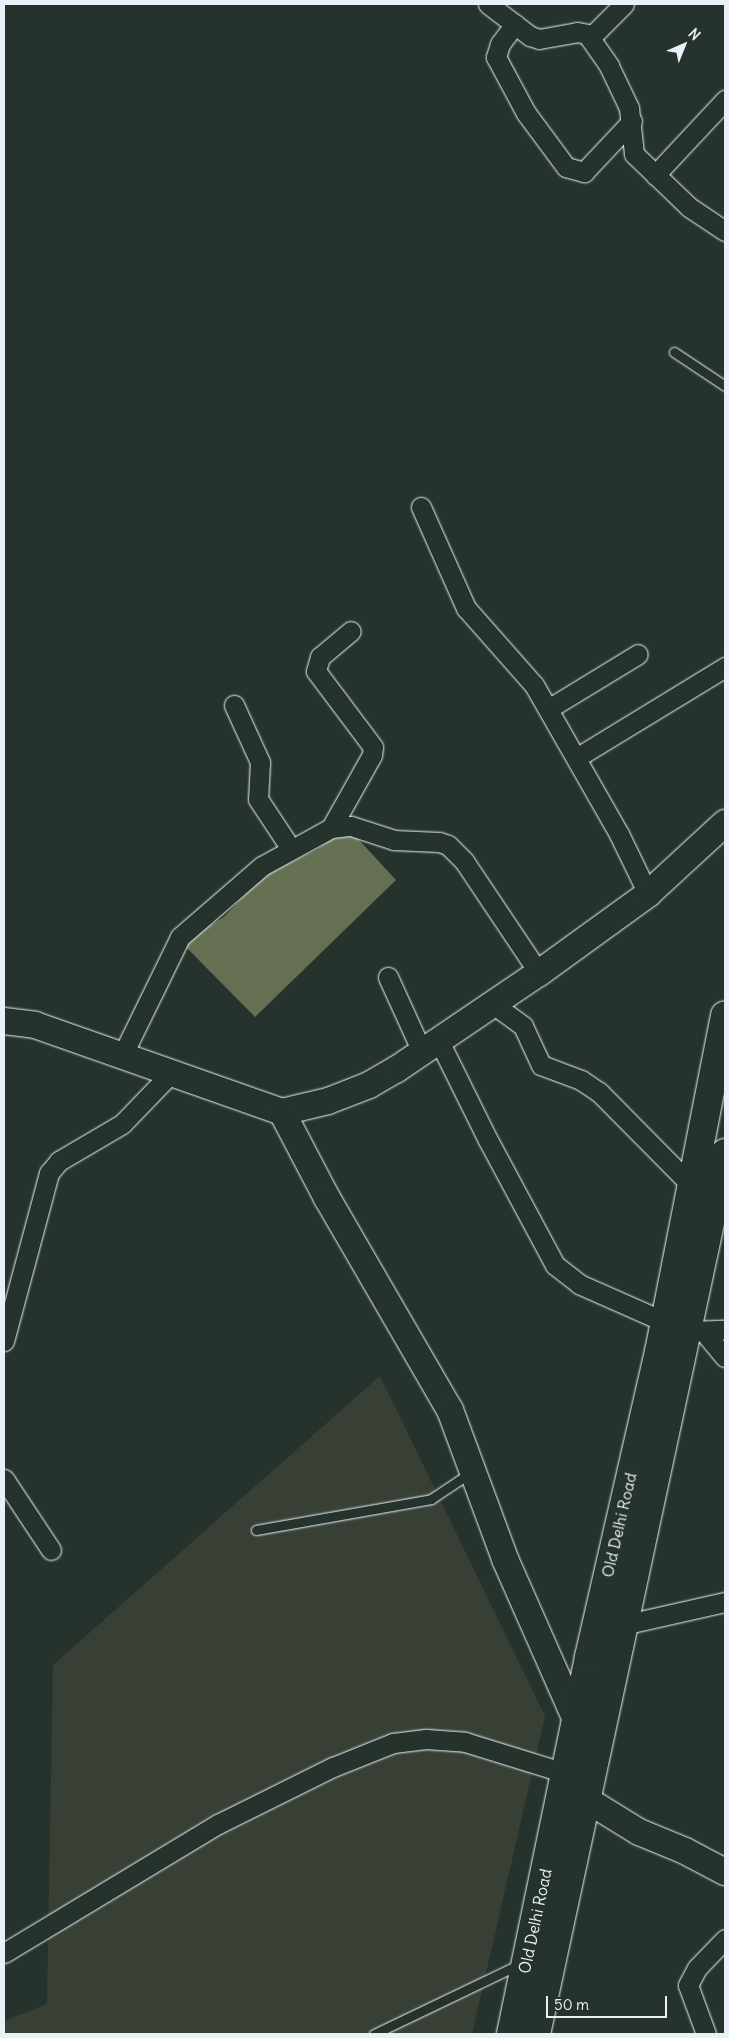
<!DOCTYPE html>
<style>
body{margin:0}
#map{position:relative;width:729px;height:2038px;overflow:hidden;background:#26332d;font-family:Delius,sans-serif}
div>[style]{position:absolute}
[style*='--x']{left:calc(var(--x)*1px);top:calc(var(--y)*1px);width:calc(var(--w)*1px);rotate:calc(var(--a)*1deg)}
.built>*{inset:0;background:#384036}
.green>*{inset:0;background:#647051}
.roads{filter:drop-shadow(0 0 1px #e8f1f8) drop-shadow(0 0 1px #e8f1f8)}
.lane>*{height:9px;margin:-4.5px;padding:0 4.5px;transform-origin:4.5px;border-radius:4.5px;background:#26332d}
.street>*{height:19px;margin:-9.5px;padding:0 9.5px;transform-origin:9.5px;border-radius:9.5px;background:#26332d}
.secondary>*{height:26px;margin:-13px;padding:0 13px;transform-origin:13px;border-radius:13px;background:#26332d}
.primary>*{height:28px;margin:-14px;padding:0 14px;transform-origin:14px;border-radius:14px;background:#26332d}
span{translate:-50% -50%;white-space:nowrap;text-align:center;line-height:1.15;-webkit-text-stroke:4.5px #26332d;paint-order:stroke}
.street-label{font-size:16px;color:#e8f1f8}
.frame{position:absolute;inset:0;border:5px solid #e8f1f8;pointer-events:none}
.north{position:absolute;left:659px;top:20px;width:50px;height:50px;-webkit-text-stroke:4px #26332d;paint-order:stroke;rotate:44deg;font-size:14px;font-weight:700;line-height:20px;text-align:center;color:#e8f1f8}
.north::after{content:'';display:block;margin:auto;width:18px;height:22px;background:#e8f1f8;clip-path:polygon(50% 0,100% 100%,50% 72%,0 100%)}
.scale{position:absolute;left:546px;top:1996px;width:121px;height:22px;box-sizing:border-box;border:2px solid #e8f1f8;border-top:0;padding-left:6px;font-size:15px;line-height:18px;white-space:nowrap;color:#e8f1f8;-webkit-text-stroke:4px #26332d;paint-order:stroke}
</style>
<div id="map">
<div class="built">
<i style="clip-path:polygon(380px 1376px,545px 1716px,472px 2034px,4px 2034px,4px 2021px,47px 2004px,53px 1665px)"></i>
</div>
<div class="green">
<i style="clip-path:polygon(348px 828px,396px 880px,255px 1017px,182px 943px,224px 917px,264px 875px,316px 850px)"></i>
</div>
<div class="roads">
<div class="lane">
<i style="--x:674;--y:352;--w:61;--a:33.7"></i>
<i style="--x:256;--y:1530;--w:178;--a:-10"></i>
<i style="--x:431;--y:1499;--w:47;--a:-33.7"></i>
<i style="--x:374;--y:2034;--w:162;--a:-25.6"></i>
</div>
<div class="street">
<i style="--x:488;--y:4;--w:53;--a:37.3"></i>
<i style="--x:530;--y:36;--w:9;--a:18"></i>
<i style="--x:539;--y:39;--w:39;--a:-10"></i>
<i style="--x:577;--y:32;--w:10;--a:11"></i>
<i style="--x:587;--y:34;--w:39;--a:55"></i>
<i style="--x:609;--y:66;--w:47;--a:64.5"></i>
<i style="--x:629;--y:108;--w:46;--a:83.8"></i>
<i style="--x:634;--y:154;--w:76;--a:43.9"></i>
<i style="--x:689;--y:207;--w:43;--a:33.7"></i>
<i style="--x:515;--y:24;--w:25;--a:127"></i>
<i style="--x:500;--y:44;--w:14;--a:107"></i>
<i style="--x:496;--y:57;--w:64;--a:61.8"></i>
<i style="--x:526;--y:113;--w:67;--a:53.5"></i>
<i style="--x:566;--y:167;--w:19;--a:16"></i>
<i style="--x:584;--y:172;--w:70;--a:-46.7"></i>
<i style="--x:590;--y:38;--w:48;--a:-45"></i>
<i style="--x:655;--y:175;--w:103;--a:-47"></i>
<i style="--x:421;--y:507;--w:111;--a:66"></i>
<i style="--x:466;--y:608;--w:103;--a:48.6"></i>
<i style="--x:534;--y:685;--w:172;--a:60.3"></i>
<i style="--x:619;--y:834;--w:67;--a:64.2"></i>
<i style="--x:234;--y:705;--w:63;--a:65.5"></i>
<i style="--x:260;--y:762;--w:37;--a:93"></i>
<i style="--x:258;--y:799;--w:60;--a:56.6"></i>
<i style="--x:548;--y:709;--w:105;--a:-31.4"></i>
<i style="--x:576;--y:758;--w:175;--a:-31.4"></i>
<i style="--x:331;--y:828;--w:84;--a:-60.7"></i>
<i style="--x:372;--y:755;--w:8;--a:-83"></i>
<i style="--x:373;--y:747;--w:95;--a:-126.9"></i>
<i style="--x:316;--y:671;--w:15;--a:-74"></i>
<i style="--x:320;--y:657;--w:40;--a:-40"></i>
<i style="--x:388;--y:977;--w:82;--a:65.6"></i>
<i style="--x:493;--y:1004;--w:37;--a:36"></i>
<i style="--x:523;--y:1026;--w:43;--a:65.2"></i>
<i style="--x:541;--y:1065;--w:43;--a:20.6"></i>
<i style="--x:581;--y:1080;--w:22;--a:34"></i>
<i style="--x:599;--y:1092;--w:131;--a:45.3"></i>
<i style="--x:439;--y:1041;--w:110;--a:63.7"></i>
<i style="--x:488;--y:1140;--w:142;--a:61.8"></i>
<i style="--x:555;--y:1265;--w:31;--a:38"></i>
<i style="--x:579;--y:1284;--w:94;--a:23.8"></i>
<i style="--x:122;--y:1056;--w:132;--a:-64"></i>
<i style="--x:180;--y:937;--w:108;--a:-40.9"></i>
<i style="--x:262;--y:866;--w:79;--a:-28.8"></i>
<i style="--x:331;--y:828;--w:20;--a:-6"></i>
<i style="--x:351;--y:826;--w:45;--a:18"></i>
<i style="--x:394;--y:840;--w:45;--a:2.5"></i>
<i style="--x:439;--y:842;--w:9;--a:18"></i>
<i style="--x:448;--y:845;--w:23;--a:45"></i>
<i style="--x:464;--y:861;--w:135;--a:56.2"></i>
<i style="--x:689;--y:1331;--w:36;--a:-2"></i>
<i style="--x:703;--y:1331;--w:34;--a:50"></i>
<i style="--x:4;--y:1341;--w:174;--a:-75"></i>
<i style="--x:49;--y:1173;--w:16;--a:-50"></i>
<i style="--x:59;--y:1161;--w:73;--a:-30.4"></i>
<i style="--x:122;--y:1124;--w:71;--a:-46.1"></i>
<i style="--x:4;--y:1479;--w:85;--a:56.5"></i>
<i style="--x:623;--y:1625;--w:105;--a:-12.7"></i>
<i style="--x:4;--y:1953;--w:250;--a:-31.1"></i>
<i style="--x:218;--y:1824;--w:128;--a:-26.4"></i>
<i style="--x:333;--y:1767;--w:65;--a:-21.8"></i>
<i style="--x:393;--y:1743;--w:33;--a:-7"></i>
<i style="--x:426;--y:1739;--w:39;--a:4"></i>
<i style="--x:465;--y:1742;--w:105;--a:17.2"></i>
<i style="--x:706;--y:2034;--w:52;--a:-110.2"></i>
<i style="--x:688;--y:1985;--w:19;--a:-62"></i>
<i style="--x:697;--y:1968;--w:40;--a:-46"></i>
</div>
<div class="secondary">
<i style="--x:4;--y:1021;--w:31;--a:7"></i>
<i style="--x:35;--y:1025;--w:262;--a:19.4"></i>
<i style="--x:282;--y:1112;--w:47;--a:-13.4"></i>
<i style="--x:328;--y:1101;--w:44;--a:-21.3"></i>
<i style="--x:369;--y:1085;--w:32;--a:-30"></i>
<i style="--x:397;--y:1069;--w:171;--a:-34.1"></i>
<i style="--x:539;--y:973;--w:135;--a:-35.9"></i>
<i style="--x:648;--y:894;--w:105;--a:-42.7"></i>
<i style="--x:282;--y:1112;--w:97;--a:62.4"></i>
<i style="--x:327;--y:1198;--w:245;--a:59.9"></i>
<i style="--x:450;--y:1410;--w:159;--a:69.7"></i>
<i style="--x:505;--y:1559;--w:178;--a:66.2"></i>
<i style="--x:577;--y:1722;--w:8;--a:23"></i>
<i style="--x:574;--y:1784;--w:21;--a:51"></i>
<i style="--x:587;--y:1800;--w:61;--a:31.6"></i>
<i style="--x:639;--y:1832;--w:50;--a:22.4"></i>
<i style="--x:685;--y:1851;--w:45;--a:27.7"></i>
</div>
<div class="primary">
<i style="--x:511;--y:2034;--w:385;--a:-78.3"></i>
<i style="--x:589;--y:1657;--w:313;--a:-77.1"></i>
<i style="--x:659;--y:1352;--w:343;--a:-78.9"></i>
<i style="--x:536;--y:2034;--w:901;--a:-77.89"></i>
</div>
</div>
<div class="street-label">
<span style="left:619px;top:1525px;rotate:-77deg">Old Delhi Road</span>
<span style="left:535px;top:1921px;rotate:-78deg">Old Delhi Road</span>
</div>
<div class="frame"></div>
<div class="north">N</div>
<div class="scale">50 m</div>
</div>
